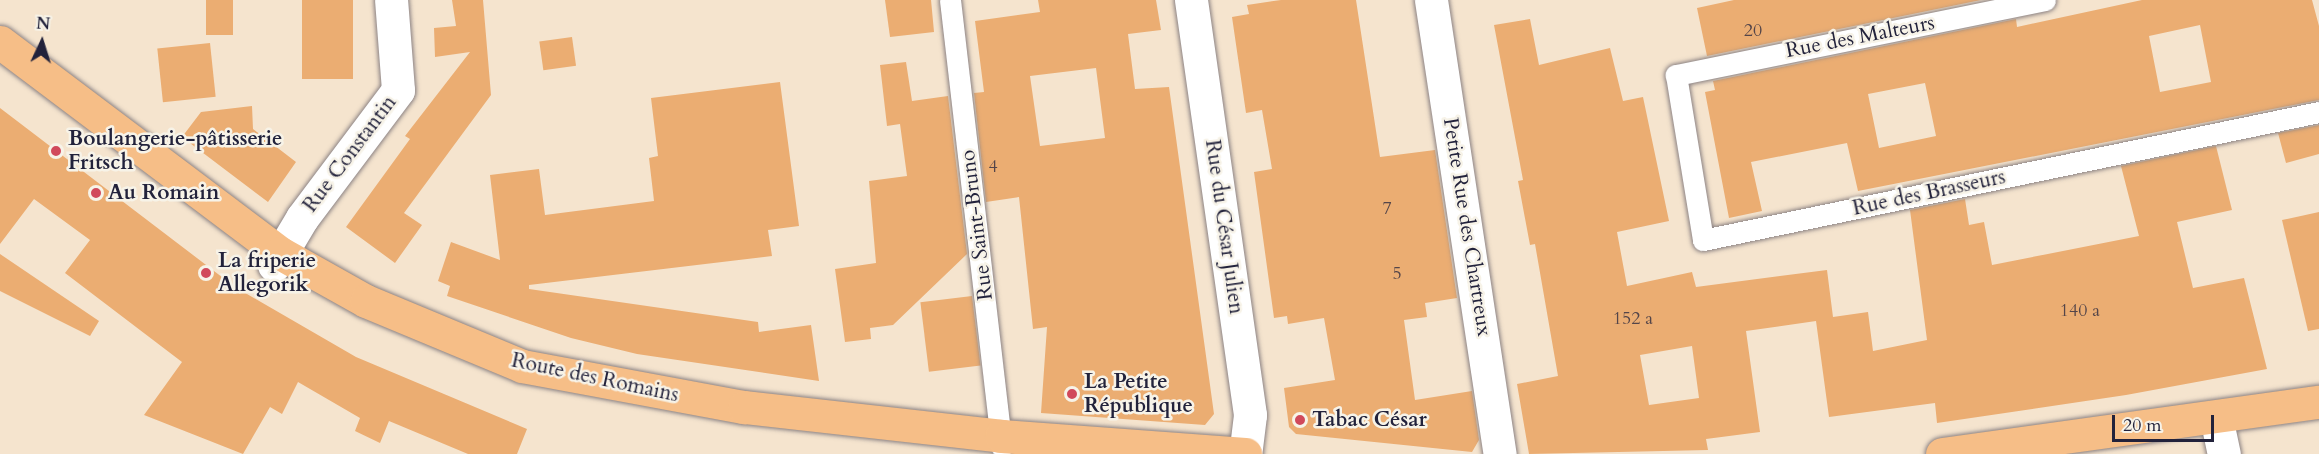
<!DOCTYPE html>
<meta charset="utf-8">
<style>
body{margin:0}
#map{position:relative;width:2319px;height:454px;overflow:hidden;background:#f5e4ce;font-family:Cardo,serif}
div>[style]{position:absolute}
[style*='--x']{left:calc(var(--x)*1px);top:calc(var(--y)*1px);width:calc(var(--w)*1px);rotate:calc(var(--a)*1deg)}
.building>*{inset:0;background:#ebad72;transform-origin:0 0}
.roads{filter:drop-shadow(0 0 2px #8c8384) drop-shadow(0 0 2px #8c8384)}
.lane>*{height:21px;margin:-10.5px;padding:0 10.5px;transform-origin:10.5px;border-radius:10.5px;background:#fff}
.street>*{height:33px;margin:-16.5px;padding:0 16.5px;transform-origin:16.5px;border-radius:16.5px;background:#fff}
.primary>*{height:33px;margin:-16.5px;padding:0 16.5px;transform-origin:16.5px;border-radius:16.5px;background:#f6be87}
.dots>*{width:16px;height:16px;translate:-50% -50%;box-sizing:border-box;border:3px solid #f7f3e8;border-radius:50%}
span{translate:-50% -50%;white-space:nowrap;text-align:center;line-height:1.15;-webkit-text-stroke:5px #f7f3e8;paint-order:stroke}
.number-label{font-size:18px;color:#544549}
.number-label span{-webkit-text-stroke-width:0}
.street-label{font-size:21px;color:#22223b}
.poi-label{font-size:21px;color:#22223b;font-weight:700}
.left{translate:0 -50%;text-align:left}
.north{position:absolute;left:12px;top:12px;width:60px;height:60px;-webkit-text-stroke:4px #f7f3e8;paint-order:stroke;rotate:4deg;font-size:16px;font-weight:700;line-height:24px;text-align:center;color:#22223b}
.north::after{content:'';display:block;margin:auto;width:21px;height:27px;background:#22223b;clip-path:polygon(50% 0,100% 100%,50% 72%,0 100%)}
.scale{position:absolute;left:2112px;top:415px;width:102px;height:27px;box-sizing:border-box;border:3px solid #22223b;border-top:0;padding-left:8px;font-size:18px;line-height:21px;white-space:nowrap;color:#22223b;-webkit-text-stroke:4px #f7f3e8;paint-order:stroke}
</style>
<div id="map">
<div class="building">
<i style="left:206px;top:0;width:27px;height:35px"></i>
<i style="left:302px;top:0;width:51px;height:79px"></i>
<i style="clip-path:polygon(452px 0,483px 0,491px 95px,404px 213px,422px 225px,395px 263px,346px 227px,410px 139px,405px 136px,470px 52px,435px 57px,434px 28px,456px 26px)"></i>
<i style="clip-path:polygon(885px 0,931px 0,934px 32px,890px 37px)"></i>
<i style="clip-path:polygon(evenodd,1038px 0,1156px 0,1161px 30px,1128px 34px,1135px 89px,1169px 87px,1214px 414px,1205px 425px,1041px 413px,1047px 327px,1033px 329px,1019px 197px,986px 202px,974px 93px,984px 92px,975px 21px,1040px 12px,1038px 0,1096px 68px,1105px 138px,1040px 146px,1030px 76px,1096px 68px)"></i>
<i style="clip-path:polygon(1281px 0,1356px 0,1380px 157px,1435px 150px,1457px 298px,1425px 303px,1427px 317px,1404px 320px,1415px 400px,1472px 391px,1479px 440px,1472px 452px,1296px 434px,1289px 427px,1284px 388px,1335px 380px,1324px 318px,1288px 324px,1287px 316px,1274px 318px,1254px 172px,1272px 169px,1262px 110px,1246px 113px,1232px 17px,1249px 14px,1247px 5px)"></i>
<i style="clip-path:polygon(1734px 0,1981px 0,1707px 56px,1697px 8px)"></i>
<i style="clip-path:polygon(evenodd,2142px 0,2312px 0,2319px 26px,2319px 100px,1858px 191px,1847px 143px,1751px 162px,1762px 211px,1729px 218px,1705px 92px,1715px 90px,1713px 81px,2016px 19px,2017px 27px,2142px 0,2200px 25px,2211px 82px,2160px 92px,2149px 36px,2200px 25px,2142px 0,1925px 83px,1936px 136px,1879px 148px,1868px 94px,1925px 83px)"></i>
<i style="clip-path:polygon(evenodd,1530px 19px,1539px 65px,1610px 48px,1623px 101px,1643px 97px,1669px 221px,1617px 232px,1627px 286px,1692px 272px,1696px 287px,1827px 270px,1833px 317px,1868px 312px,1873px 351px,1927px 340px,1910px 210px,1965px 199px,1969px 225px,1984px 222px,1992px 265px,2139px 236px,2121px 166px,2216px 146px,2232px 210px,2177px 222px,2193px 288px,2244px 278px,2267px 369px,2126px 395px,1937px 423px,1935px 403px,1829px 417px,1816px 321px,1746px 331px,1760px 432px,1706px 439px,1708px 450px,1529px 454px,1517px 384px,1558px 376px,1535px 244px,1530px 245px,1518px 181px,1523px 180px,1494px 25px,1530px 19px,1692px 346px,1699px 398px,1649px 405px,1640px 355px,1692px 346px)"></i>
<i style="left:572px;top:37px;width:29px;height:33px;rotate:82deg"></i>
<i style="left:210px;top:43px;width:54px;height:53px;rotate:84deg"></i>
<i style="clip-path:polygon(906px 62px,912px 101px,948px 96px,967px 254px,893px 325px,870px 328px,871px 339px,845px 342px,835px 269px,876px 263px,869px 181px,907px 176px,900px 124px,887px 126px,880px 65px)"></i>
<i style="clip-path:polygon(780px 82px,799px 226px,768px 230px,772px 256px,529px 285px,529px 289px,758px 322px,759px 332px,811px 325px,819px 381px,637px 354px,571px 338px,447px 296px,450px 286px,438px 281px,451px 242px,500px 260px,490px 175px,539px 169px,545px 215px,654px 201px,649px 158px,658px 156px,651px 98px)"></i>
<i style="clip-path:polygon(252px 106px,253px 129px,296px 162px,268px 202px,182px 137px,201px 112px)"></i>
<i style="clip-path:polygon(0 108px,235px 287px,356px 357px,527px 429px,517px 454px,468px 454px,389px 421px,380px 443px,355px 431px,360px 418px,298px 382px,282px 414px,270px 407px,243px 454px,144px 415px,182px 362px,65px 273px,90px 240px,34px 199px,0 244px)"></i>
<i style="clip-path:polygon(2319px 125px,2319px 154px,2286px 163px,2278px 133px)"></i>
<i style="clip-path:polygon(2319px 212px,2319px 329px,2308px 331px,2282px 220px)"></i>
<i style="clip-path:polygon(0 254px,99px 321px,90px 336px,0 291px)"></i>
<i style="left:972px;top:296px;width:70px;height:52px;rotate:83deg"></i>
</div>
<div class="roads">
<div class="lane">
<i style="--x:950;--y:0;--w:450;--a:83.4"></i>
<i style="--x:2045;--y:0;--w:377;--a:168.5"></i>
<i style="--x:1676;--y:75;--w:167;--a:80.7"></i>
<i style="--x:1703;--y:240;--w:629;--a:-11.74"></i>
</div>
<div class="street">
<i style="--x:1191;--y:0;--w:419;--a:81.9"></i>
<i style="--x:1250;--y:415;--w:39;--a:97"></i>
<i style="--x:1431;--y:0;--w:459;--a:81.4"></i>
<i style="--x:274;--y:265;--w:55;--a:-59.2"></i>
<i style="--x:302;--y:218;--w:160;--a:-53.1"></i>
<i style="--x:398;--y:90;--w:90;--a:-94.4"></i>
<i style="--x:2216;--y:417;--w:38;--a:78"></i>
</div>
<div class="primary">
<i style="--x:0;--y:42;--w:351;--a:37"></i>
<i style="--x:280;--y:253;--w:98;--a:29.2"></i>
<i style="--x:366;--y:301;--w:169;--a:22.6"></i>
<i style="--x:522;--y:366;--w:226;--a:10.5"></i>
<i style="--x:744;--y:407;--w:259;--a:6.4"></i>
<i style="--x:1001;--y:436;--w:245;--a:4.2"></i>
<i style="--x:1942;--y:454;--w:381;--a:-7.9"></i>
</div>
</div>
<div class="dots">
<i style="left:56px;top:151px;background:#d1495b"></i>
<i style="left:96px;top:193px;background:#d1495b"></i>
<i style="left:206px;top:273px;background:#d1495b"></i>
<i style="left:1072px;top:394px;background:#d1495b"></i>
<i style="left:1300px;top:420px;background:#d1495b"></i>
</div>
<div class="number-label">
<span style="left:1753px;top:31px">20</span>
<span style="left:993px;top:167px">4</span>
<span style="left:1387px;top:209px">7</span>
<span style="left:1397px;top:274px">5</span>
<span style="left:2080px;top:311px">140 a</span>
<span style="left:1633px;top:319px">152 a</span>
</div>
<div class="street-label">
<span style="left:1860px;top:37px;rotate:-11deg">Rue des Malteurs</span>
<span style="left:350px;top:154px;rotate:-53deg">Rue Constantin</span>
<span style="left:1929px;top:193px;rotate:-12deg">Rue des Brasseurs</span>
<span style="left:977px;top:225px;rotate:-97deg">Rue Saint-Bruno</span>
<span style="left:1224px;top:227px;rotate:82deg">Rue du César Julien</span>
<span style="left:1467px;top:227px;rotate:81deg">Petite Rue des Chartreux</span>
<span style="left:595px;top:378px;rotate:12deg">Route des Romains</span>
</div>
<div class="poi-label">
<span class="left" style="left:68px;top:151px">Boulangerie-pâtisserie<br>Fritsch</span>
<span class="left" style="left:108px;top:193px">Au Romain</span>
<span class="left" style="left:218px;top:273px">La friperie<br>Allegorik</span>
<span class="left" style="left:1084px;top:394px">La Petite<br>République</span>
<span class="left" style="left:1312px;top:420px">Tabac César</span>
</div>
<div class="north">N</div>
<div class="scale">20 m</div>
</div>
